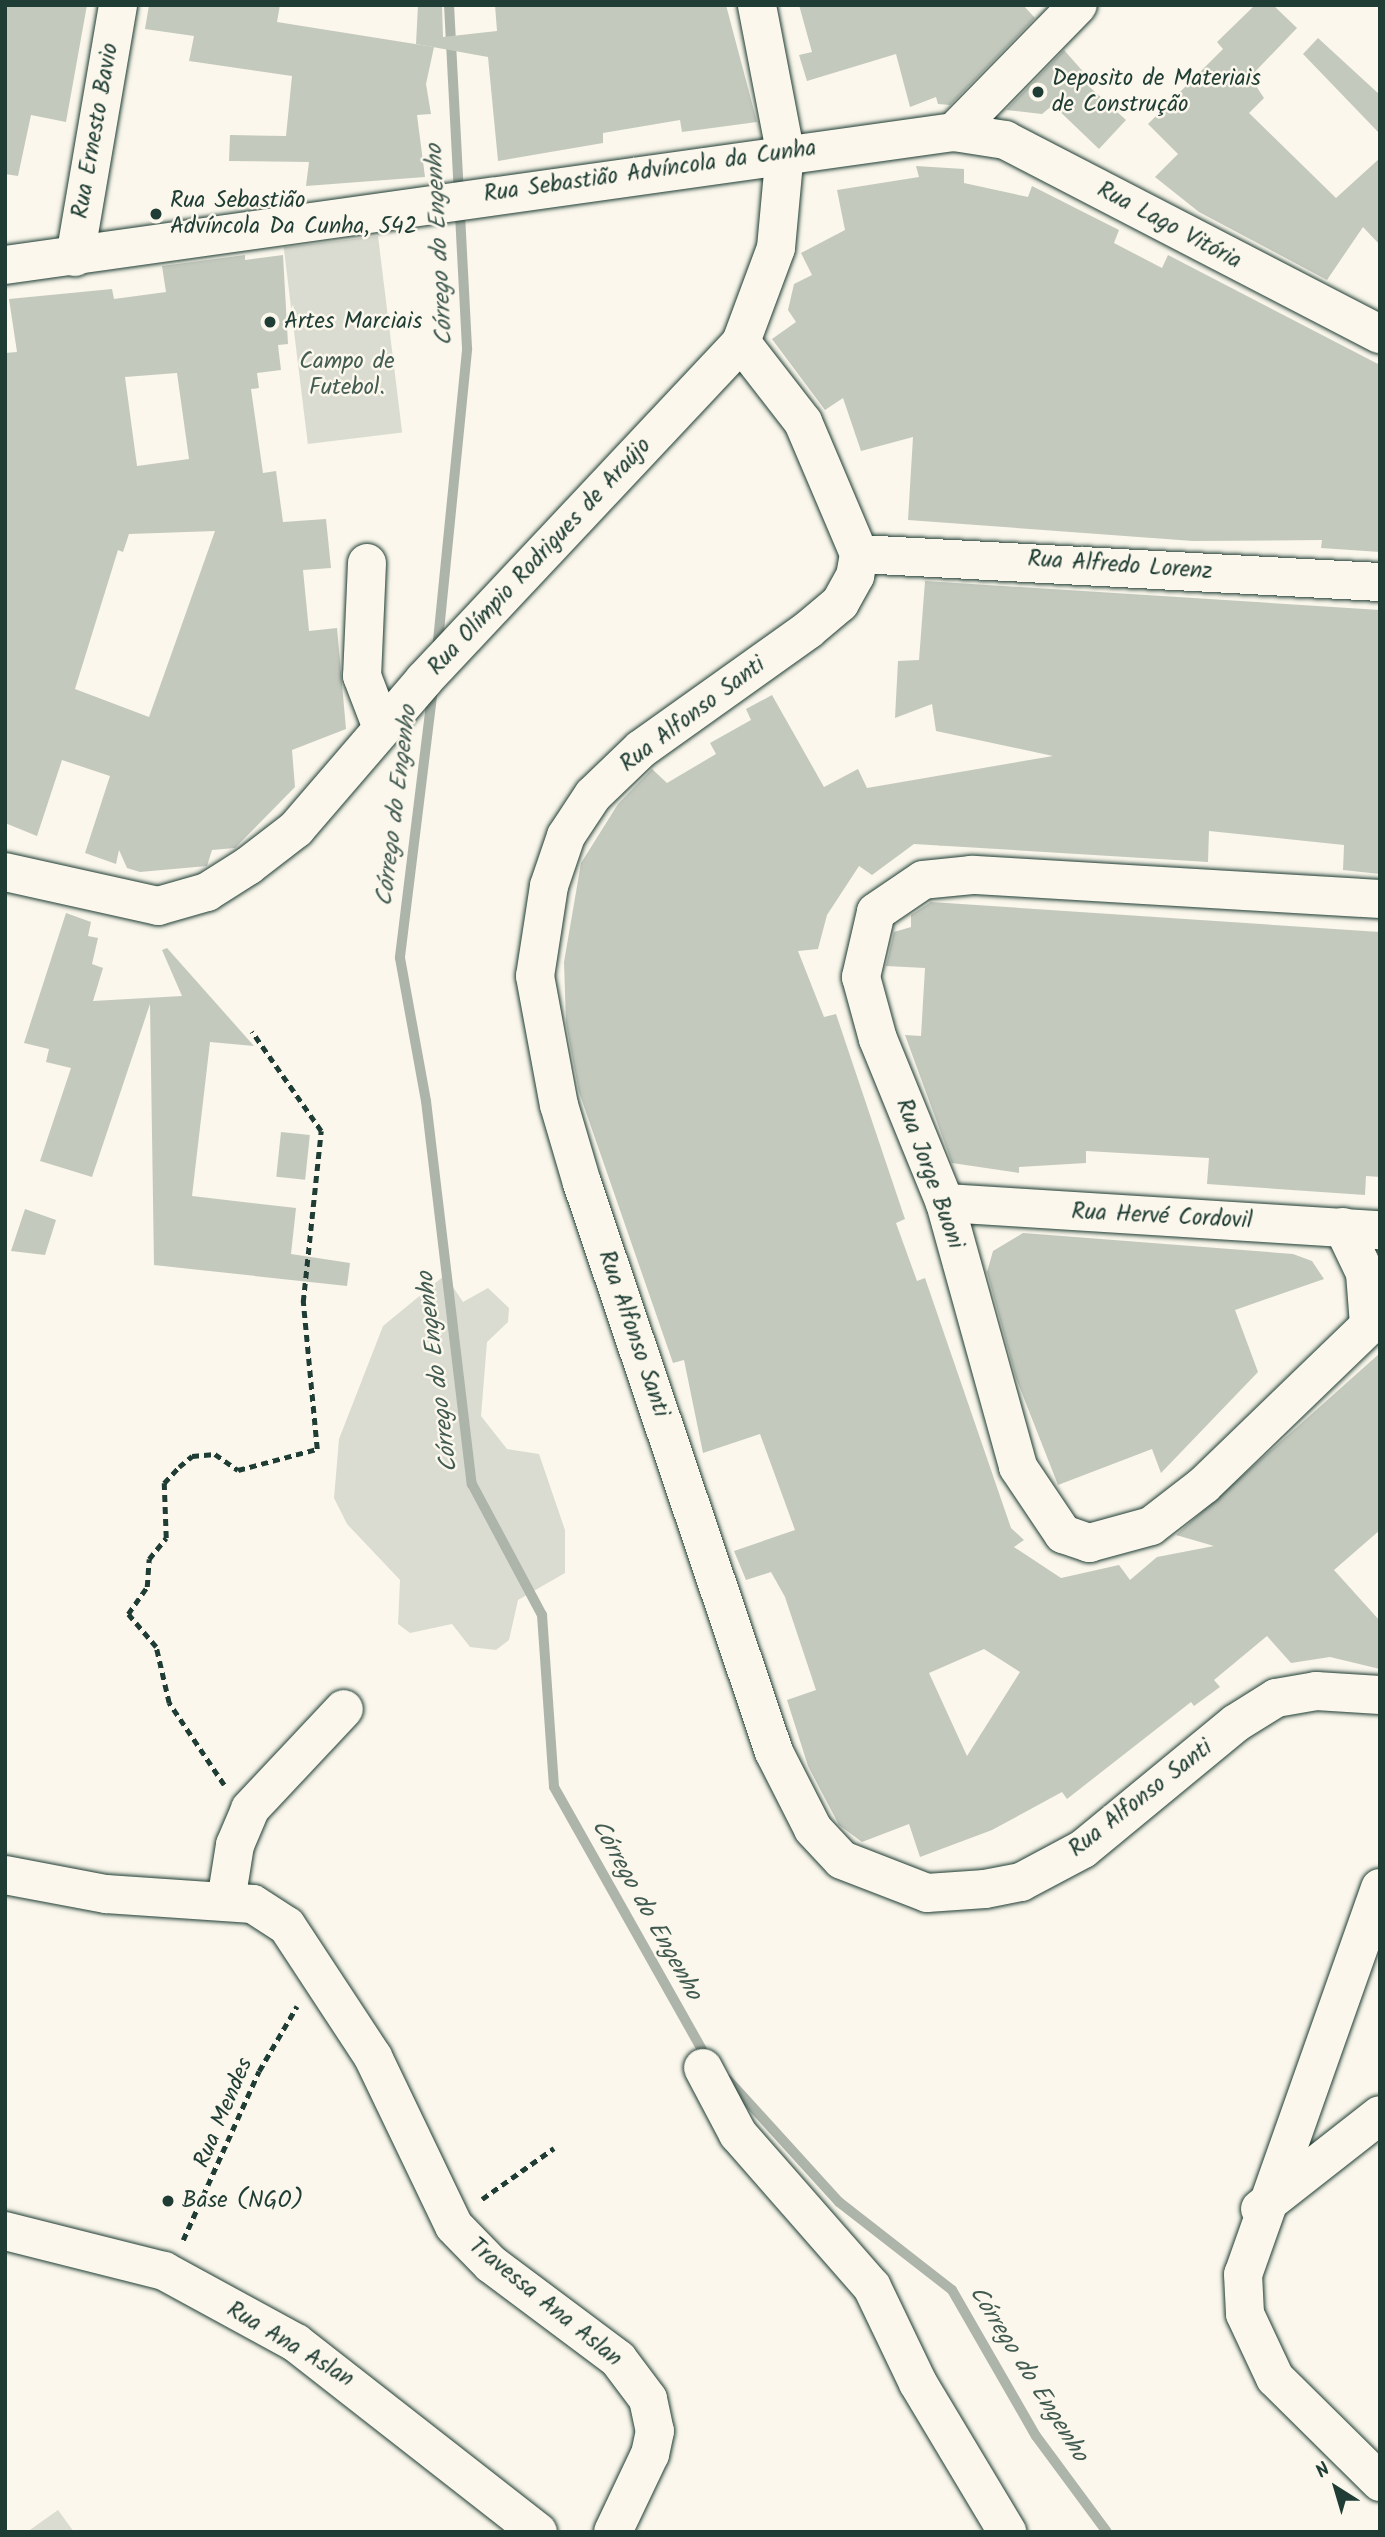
<!DOCTYPE html>
<meta charset="utf-8">
<style>
body{margin:0}
#map{position:relative;width:1385px;height:2537px;overflow:hidden;background:#fbf7ec;font-family:Kalam,sans-serif}
div>[style]{position:absolute}
[style*='--x']{left:calc(var(--x)*1px);top:calc(var(--y)*1px);width:calc(var(--w)*1px);rotate:calc(var(--a)*1deg)}
.green>*{inset:0;background:#dbdcd1;transform-origin:0 0}
.stream>*{height:10px;margin:-5px;padding:0 5px;transform-origin:5px;border-radius:5px;background:#adb4aa}
.building>*{inset:0;background:#c4c9be;transform-origin:0 0}
.path>*{height:4.5px;margin-top:-2.25px;transform-origin:0;background:repeating-linear-gradient(90deg,#1f3d34 0 7px,transparent 0 12px)}
.roads{filter:drop-shadow(0 0 2px #1f3d34) drop-shadow(0 0 2px #1f3d34)}
.minor>*{height:38px;margin:-19px;padding:0 19px;transform-origin:19px;border-radius:19px;background:#fbf7ec}
.dots>*{width:19px;height:19px;translate:-50% -50%;box-sizing:border-box;border:4px solid #fbf7ec;border-radius:50%}
span{translate:-50% -50%;white-space:nowrap;text-align:center;line-height:1.15;-webkit-text-stroke:5px #fbf7ec;paint-order:stroke}
.poi-label{font-size:23px;color:#1f3d34}
.left{translate:0 -50%;text-align:left}
.street-label{font-size:23px;color:#1f3d34}
.park-label{font-size:23px;color:#455d53}
.water-label{font-size:24px;color:#425b52;font-style:italic}
.frame{position:absolute;inset:0;border:7px solid #1f3d34;pointer-events:none}
.north{position:absolute;left:1301px;top:2453px;width:70px;height:70px;-webkit-text-stroke:5px #fbf7ec;paint-order:stroke;rotate:323deg;font-size:19px;font-weight:700;line-height:28px;text-align:center;color:#1f3d34}
.north::after{content:'';display:block;margin:auto;width:24px;height:32px;background:#1f3d34;clip-path:polygon(50% 0,100% 100%,50% 72%,0 100%)}
</style>
<div id="map">
<div class="green">
<i style="left:378px;top:236px;width:198px;height:95px;rotate:83deg"></i>
<i style="clip-path:polygon(445px 1275px,463px 1302px,488px 1288px,509px 1308px,508px 1322px,487px 1342px,481px 1416px,507px 1449px,539px 1454px,565px 1530px,565px 1573px,518px 1600px,509px 1640px,496px 1650px,470px 1647px,452px 1624px,410px 1633px,398px 1624px,400px 1580px,347px 1524px,334px 1498px,339px 1439px,383px 1326px)"></i>
<i style="clip-path:polygon(58px 2510px,74px 2532px,27px 2532px)"></i>
</div>
<div class="stream">
<i style="--x:437;--y:651;--w:304;--a:-84.3"></i>
<i style="--x:467;--y:348;--w:343;--a:-93"></i>
<i style="--x:433;--y:688;--w:272;--a:97"></i>
<i style="--x:400;--y:958;--w:145;--a:79.7"></i>
<i style="--x:426;--y:1101;--w:386;--a:83.2"></i>
<i style="--x:472;--y:1484;--w:149;--a:61.9"></i>
<i style="--x:542;--y:1615;--w:172;--a:86"></i>
<i style="--x:554;--y:1787;--w:311;--a:60.6"></i>
<i style="--x:728;--y:2080;--w:165;--a:47.7"></i>
<i style="--x:839;--y:2202;--w:143;--a:37.9"></i>
<i style="--x:952;--y:2290;--w:168;--a:60.1"></i>
<i style="--x:1036;--y:2436;--w:119;--a:53.5"></i>
</div>
<div class="building">
<i style="clip-path:polygon(5px 5px,87px 5px,66px 122px,31px 115px,18px 176px,5px 174px)"></i>
<i style="clip-path:polygon(149px 5px,280px 5px,277px 22px,434px 47px,426px 84px,431px 114px,417px 115px,425px 177px,306px 186px,309px 162px,229px 161px,230px 135px,286px 136px,292px 76px,189px 61px,194px 36px,145px 29px)"></i>
<i style="clip-path:polygon(418px 5px,442px 5px,443px 37px,497px 31px,495px 5px,726px 5px,757px 122px,682px 132px,680px 120px,603px 133px,603px 143px,498px 161px,488px 57px,416px 44px)"></i>
<i style="clip-path:polygon(799px 5px,1023px 5px,1035px 18px,950px 105px,938px 104px,936px 97px,910px 107px,896px 54px,807px 81px,799px 55px,812px 52px)"></i>
<i style="clip-path:polygon(1255px 5px,1273px 5px,1297px 28px,1250px 77px,1264px 98px,1249px 113px,1336px 198px,1380px 158px,1380px 245px,1363px 227px,1327px 280px,1199px 212px,1155px 177px,1178px 154px,1148px 124px,1223px 49px,1217px 42px)"></i>
<i style="clip-path:polygon(1318px 38px,1380px 95px,1380px 134px,1303px 54px)"></i>
<i style="clip-path:polygon(1064px 50px,1087px 76px,1082px 80px,1126px 120px,1099px 149px,1053px 105px,1042px 114px,1006px 110px)"></i>
<i style="clip-path:polygon(916px 166px,964px 169px,964px 183px,1028px 197px,1032px 186px,1119px 230px,1114px 243px,1162px 268px,1168px 255px,1380px 365px,1380px 552px,1321px 548px,1322px 540px,1193px 541px,908px 520px,913px 437px,861px 451px,843px 398px,825px 410px,772px 339px,796px 322px,788px 310px,794px 284px,812px 275px,801px 253px,845px 230px,837px 190px,919px 177px)"></i>
<i style="clip-path:polygon(evenodd,245px 255px,245px 260px,283px 255px,288px 344px,278px 345px,281px 370px,257px 373px,259px 388px,251px 389px,263px 473px,276px 471px,283px 522px,326px 519px,331px 568px,303px 570px,309px 631px,337px 628px,346px 729px,292px 750px,295px 787px,235px 848px,212px 850px,207px 866px,140px 872px,127px 868px,119px 850px,116px 864px,85px 853px,110px 776px,62px 760px,37px 836px,5px 823px,5px 353px,17px 352px,9px 299px,112px 289px,114px 299px,166px 292px,162px 266px,245px 255px,177px 373px,189px 459px,137px 466px,125px 377px,177px 373px,245px 255px,215px 531px,149px 717px,75px 689px,118px 550px,123px 552px,129px 534px,215px 531px)"></i>
<i style="clip-path:polygon(evenodd,925px 581px,1380px 610px,1380px 874px,1343px 870px,1344px 845px,1209px 831px,1208px 862px,914px 844px,872px 875px,859px 866px,827px 915px,818px 949px,798px 951px,824px 1017px,836px 1014px,905px 1219px,896px 1223px,917px 1281px,925px 1278px,1011px 1528px,1024px 1540px,1014px 1547px,1061px 1578px,1119px 1565px,1130px 1580px,1157px 1557px,1214px 1546px,1176px 1535px,1380px 1353px,1380px 1530px,1334px 1570px,1380px 1621px,1380px 1669px,1330px 1657px,1291px 1663px,1267px 1636px,1214px 1680px,1220px 1687px,1194px 1706px,1191px 1702px,1067px 1799px,1062px 1792px,992px 1830px,920px 1857px,909px 1824px,862px 1842px,839px 1825px,808px 1766px,787px 1700px,816px 1690px,785px 1597px,771px 1572px,746px 1580px,734px 1551px,795px 1530px,760px 1434px,703px 1453px,684px 1360px,673px 1363px,579px 1092px,566px 1023px,564px 962px,581px 863px,618px 804px,652px 769px,667px 783px,716px 754px,710px 743px,751px 720px,746px 709px,772px 695px,824px 787px,858px 769px,867px 788px,1053px 756px,936px 731px,932px 704px,895px 718px,898px 661px,919px 660px,925px 581px,984px 1649px,1020px 1672px,967px 1756px,929px 1673px,984px 1649px)"></i>
<i style="clip-path:polygon(931px 902px,1380px 932px,1380px 1177px,1366px 1176px,1365px 1195px,1207px 1184px,1209px 1158px,1086px 1151px,1086px 1163px,1019px 1167px,1019px 1173px,952px 1163px,905px 1035px,921px 1036px,925px 968px,886px 966px,894px 932px,911px 927px,911px 915px)"></i>
<i style="clip-path:polygon(66px 913px,91px 922px,88px 936px,98px 938px,92px 964px,103px 968px,93px 1001px,182px 996px,162px 950px,167px 948px,254px 1046px,210px 1042px,192px 1196px,296px 1208px,291px 1254px,350px 1263px,347px 1286px,154px 1265px,150px 1004px,92px 1177px,40px 1161px,71px 1068px,46px 1062px,49px 1049px,24px 1043px)"></i>
<i style="left:281px;top:1132px;width:29px;height:45px;rotate:6deg"></i>
<i style="clip-path:polygon(25px 1209px,56px 1220px,45px 1255px,11px 1251px)"></i>
<i style="clip-path:polygon(1023px 1233px,1293px 1254px,1312px 1261px,1324px 1279px,1235px 1310px,1258px 1372px,1161px 1473px,1152px 1449px,1058px 1485px,1016px 1378px,987px 1272px,993px 1251px)"></i>
</div>
<div class="path">
<i style="--x:224;--y:1785;--w:99;--a:-123.9"></i>
<i style="--x:169;--y:1703;--w:57;--a:-103.1"></i>
<i style="--x:156;--y:1647;--w:43;--a:-130.3"></i>
<i style="--x:128;--y:1614;--w:33;--a:-55"></i>
<i style="--x:147;--y:1587;--w:28;--a:-86"></i>
<i style="--x:149;--y:1559;--w:27;--a:-51"></i>
<i style="--x:166;--y:1538;--w:55;--a:-92.1"></i>
<i style="--x:164;--y:1483;--w:22;--a:-47"></i>
<i style="--x:179;--y:1467;--w:17;--a:-40"></i>
<i style="--x:192;--y:1456;--w:23;--a:-5"></i>
<i style="--x:215;--y:1454;--w:28;--a:35"></i>
<i style="--x:238;--y:1470;--w:82;--a:-14.9"></i>
<i style="--x:317;--y:1449;--w:148;--a:-95.4"></i>
<i style="--x:303;--y:1302;--w:172;--a:-84"></i>
<i style="--x:321;--y:1131;--w:121;--a:-124.9"></i>
<i style="--x:482;--y:2199;--w:88;--a:-35.3"></i>
<i style="--x:183;--y:2240;--w:185;--a:-65.8"></i>
<i style="--x:259;--y:2071;--w:75;--a:-59.7"></i>
</div>
<div class="roads">
<div class="minor">
<i style="--x:954;--y:132;--w:177;--a:-45.7"></i>
<i style="--x:75;--y:257;--w:256;--a:-80.3"></i>
<i style="--x:5;--y:265;--w:958;--a:-7.98"></i>
<i style="--x:954;--y:132;--w:52;--a:8.9"></i>
<i style="--x:1005;--y:140;--w:422;--a:27.4"></i>
<i style="--x:741;--y:342;--w:101;--a:52.2"></i>
<i style="--x:803;--y:422;--w:143;--a:67"></i>
<i style="--x:859;--y:554;--w:22;--a:100"></i>
<i style="--x:855;--y:576;--w:31;--a:119"></i>
<i style="--x:840;--y:603;--w:42;--a:139.8"></i>
<i style="--x:808;--y:630;--w:205;--a:144.5"></i>
<i style="--x:641;--y:749;--w:66;--a:136.2"></i>
<i style="--x:593;--y:795;--w:49;--a:123.4"></i>
<i style="--x:566;--y:836;--w:53;--a:108.8"></i>
<i style="--x:549;--y:886;--w:91;--a:98.8"></i>
<i style="--x:535;--y:976;--w:131;--a:79.5"></i>
<i style="--x:559;--y:1105;--w:81;--a:73.6"></i>
<i style="--x:582;--y:1183;--w:601;--a:71.35"></i>
<i style="--x:774;--y:1752;--w:86;--a:63.1"></i>
<i style="--x:813;--y:1829;--w:42;--a:46.9"></i>
<i style="--x:842;--y:1860;--w:91;--a:21.2"></i>
<i style="--x:927;--y:1893;--w:58;--a:-3.9"></i>
<i style="--x:985;--y:1889;--w:37;--a:-11"></i>
<i style="--x:1021;--y:1882;--w:70;--a:-28"></i>
<i style="--x:1083;--y:1849;--w:198;--a:-39.5"></i>
<i style="--x:1236;--y:1723;--w:47;--a:-32"></i>
<i style="--x:1276;--y:1698;--w:41;--a:-9.9"></i>
<i style="--x:1316;--y:1691;--w:64;--a:3.6"></i>
<i style="--x:859;--y:554;--w:522;--a:3.08"></i>
<i style="--x:367;--y:563;--w:113;--a:92.5"></i>
<i style="--x:362;--y:676;--w:56;--a:69"></i>
<i style="--x:5;--y:872;--w:157;--a:12.5"></i>
<i style="--x:158;--y:906;--w:51;--a:-15.9"></i>
<i style="--x:207;--y:892;--w:49;--a:-32.4"></i>
<i style="--x:248;--y:866;--w:61;--a:-37.6"></i>
<i style="--x:296;--y:829;--w:196;--a:-49.3"></i>
<i style="--x:424;--y:680;--w:463;--a:-46.8"></i>
<i style="--x:741;--y:342;--w:100;--a:-69.6"></i>
<i style="--x:776;--y:248;--w:97;--a:-84.7"></i>
<i style="--x:785;--y:151;--w:149;--a:-100.9"></i>
<i style="--x:1380;--y:899;--w:409;--a:-176.6"></i>
<i style="--x:972;--y:875;--w:49;--a:174.2"></i>
<i style="--x:923;--y:880;--w:57;--a:145.8"></i>
<i style="--x:876;--y:912;--w:67;--a:103"></i>
<i style="--x:861;--y:977;--w:64;--a:74.7"></i>
<i style="--x:878;--y:1039;--w:177;--a:67.8"></i>
<i style="--x:945;--y:1203;--w:274;--a:74.5"></i>
<i style="--x:1018;--y:1467;--w:81;--a:56.1"></i>
<i style="--x:1063;--y:1534;--w:28;--a:19"></i>
<i style="--x:1089;--y:1543;--w:64;--a:-15.3"></i>
<i style="--x:1151;--y:1526;--w:67;--a:-37.7"></i>
<i style="--x:1204;--y:1485;--w:245;--a:-44"></i>
<i style="--x:945;--y:1203;--w:436;--a:3.6"></i>
<i style="--x:1343;--y:1227;--w:51;--a:64.4"></i>
<i style="--x:1365;--y:1273;--w:52;--a:85.6"></i>
<i style="--x:5;--y:1875;--w:103;--a:10.7"></i>
<i style="--x:106;--y:1894;--w:147;--a:3.9"></i>
<i style="--x:253;--y:1904;--w:40;--a:32.9"></i>
<i style="--x:287;--y:1926;--w:157;--a:56.7"></i>
<i style="--x:373;--y:2057;--w:187;--a:64.4"></i>
<i style="--x:454;--y:2226;--w:53;--a:45.8"></i>
<i style="--x:491;--y:2264;--w:159;--a:36.8"></i>
<i style="--x:618;--y:2359;--w:50;--a:53.1"></i>
<i style="--x:648;--y:2399;--w:33;--a:78"></i>
<i style="--x:655;--y:2431;--w:24;--a:102"></i>
<i style="--x:650;--y:2454;--w:86;--a:115.4"></i>
<i style="--x:1380;--y:1888;--w:410;--a:109.5"></i>
<i style="--x:1243;--y:2274;--w:40;--a:87.1"></i>
<i style="--x:1245;--y:2314;--w:71;--a:64.9"></i>
<i style="--x:1275;--y:2378;--w:148;--a:44.7"></i>
<i style="--x:226;--y:1901;--w:57;--a:-80.9"></i>
<i style="--x:235;--y:1845;--w:39;--a:-67"></i>
<i style="--x:250;--y:1809;--w:137;--a:-46.8"></i>
<i style="--x:703;--y:2068;--w:75;--a:62.1"></i>
<i style="--x:738;--y:2134;--w:203;--a:48.8"></i>
<i style="--x:872;--y:2287;--w:106;--a:64.4"></i>
<i style="--x:918;--y:2383;--w:174;--a:59.1"></i>
<i style="--x:1260;--y:2209;--w:152;--a:-38.1"></i>
<i style="--x:5;--y:2231;--w:164;--a:14.1"></i>
<i style="--x:164;--y:2271;--w:150;--a:28.6"></i>
<i style="--x:296;--y:2343;--w:307;--a:38"></i>
</div>
</div>
<div class="dots">
<i style="left:1038px;top:92px;background:#1f3d34"></i>
<i style="left:156px;top:214px;background:#1f3d34"></i>
<i style="left:270px;top:322px;background:#1f3d34"></i>
<i style="left:168px;top:2201px;background:#1f3d34"></i>
</div>
<div class="poi-label">
<span class="left" style="left:1052px;top:92px">Deposito de Materiais<br>de Construção</span>
<span class="left" style="left:170px;top:214px">Rua Sebastião<br>Advíncola Da Cunha, 542</span>
<span class="left" style="left:284px;top:322px">Artes Marciais</span>
<span class="left" style="left:182px;top:2201px">Base (NGO)</span>
</div>
<div class="street-label">
<span style="left:96px;top:131px;rotate:-80deg">Rua Ernesto Bavio</span>
<span style="left:650px;top:172px;rotate:-8deg">Rua Sebastião Advíncola da Cunha</span>
<span style="left:1169px;top:226px;rotate:28deg">Rua Lago Vitória</span>
<span style="left:540px;top:557px;rotate:-47deg">Rua Olímpio Rodrigues de Araújo</span>
<span style="left:1120px;top:566px;rotate:4deg">Rua Alfredo Lorenz</span>
<span style="left:693px;top:715px;rotate:-37deg">Rua Alfonso Santi</span>
<span style="left:929px;top:1174px;rotate:70deg">Rua Jorge Buoni</span>
<span style="left:1162px;top:1217px;rotate:3deg">Rua Hervé Cordovil</span>
<span style="left:633px;top:1334px;rotate:71deg">Rua Alfonso Santi</span>
<span style="left:1141px;top:1799px;rotate:-38deg">Rua Alfonso Santi</span>
<span style="left:224px;top:2113px;rotate:-67deg">Rua Mendes</span>
<span style="left:545px;top:2303px;rotate:39deg">Travessa Ana Aslan</span>
<span style="left:290px;top:2345px;rotate:31deg">Rua Ana Aslan</span>
</div>
<div class="park-label">
<span style="left:347px;top:375px">Campo de<br>Futebol.</span>
</div>
<div class="water-label">
<span style="left:440px;top:245px;rotate:-93deg">Córrego do Engenho</span>
<span style="left:397px;top:806px;rotate:-83deg">Córrego do Engenho</span>
<span style="left:438px;top:1372px;rotate:-97deg">Córrego do Engenho</span>
<span style="left:646px;top:1910px;rotate:61deg">Córrego do Engenho</span>
<span style="left:1028px;top:2374px;rotate:58deg">Córrego do Engenho</span>
</div>
<div class="frame"></div>
<div class="north">N</div>
</div>
